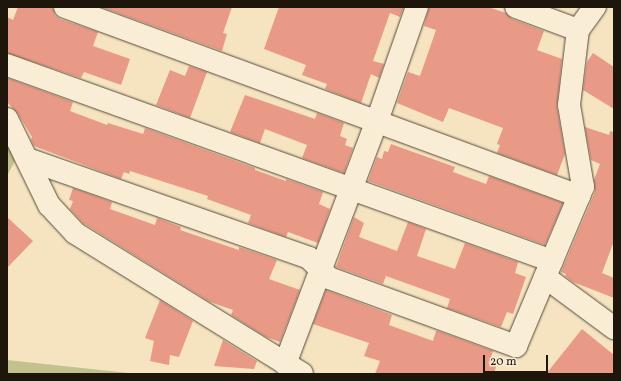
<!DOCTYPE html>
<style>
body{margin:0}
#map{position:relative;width:621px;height:381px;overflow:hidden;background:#f6e3c0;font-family:Vollkorn,serif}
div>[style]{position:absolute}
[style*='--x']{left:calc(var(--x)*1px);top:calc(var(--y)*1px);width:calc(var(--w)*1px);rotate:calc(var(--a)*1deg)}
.green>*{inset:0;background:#c2c28e}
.building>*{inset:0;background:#e99a86}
.roads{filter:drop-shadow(0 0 1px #544938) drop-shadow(0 0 1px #544938)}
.street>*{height:22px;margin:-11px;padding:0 11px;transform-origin:11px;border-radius:11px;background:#f9edd6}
.secondary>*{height:22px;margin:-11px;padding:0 11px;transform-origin:11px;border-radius:11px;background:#f9edd6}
span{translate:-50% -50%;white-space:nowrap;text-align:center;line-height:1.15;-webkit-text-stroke:4px #f9edd6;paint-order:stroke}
.frame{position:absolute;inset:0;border:8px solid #1e160b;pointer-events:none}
.scale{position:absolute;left:483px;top:355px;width:65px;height:18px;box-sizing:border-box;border:2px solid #1e160b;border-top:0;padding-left:5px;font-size:12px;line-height:14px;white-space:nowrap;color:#1e160b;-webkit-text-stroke:3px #f9edd6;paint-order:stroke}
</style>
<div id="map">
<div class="green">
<i style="clip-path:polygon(7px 134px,20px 151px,7px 176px)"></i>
<i style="clip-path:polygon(7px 360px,138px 374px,7px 374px)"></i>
</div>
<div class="building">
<i style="clip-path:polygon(18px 7px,53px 7px,55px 15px,60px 19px,98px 32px,93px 46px,130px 59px,121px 85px,84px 72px,81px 78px,7px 53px,7px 17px,13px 20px)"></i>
<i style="clip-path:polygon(101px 7px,232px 7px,223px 33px,227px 34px,222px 51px)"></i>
<i style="clip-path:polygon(279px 7px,404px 7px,400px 17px,390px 13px,373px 61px,384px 64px,379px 78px,371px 74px,361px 103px,325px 89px,327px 84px,302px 75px,306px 65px,264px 49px)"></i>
<i style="clip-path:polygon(429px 7px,488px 7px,506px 13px,512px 19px,544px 31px,537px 50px,562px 59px,557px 107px,565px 154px,557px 175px,497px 153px,500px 145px,497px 144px,503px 128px,449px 108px,443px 122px,397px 103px,408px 72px,420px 76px,436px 30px,424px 26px)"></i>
<i style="clip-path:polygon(593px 53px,614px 67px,614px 109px,583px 90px,587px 62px)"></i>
<i style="clip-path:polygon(189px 66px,207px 72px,190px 118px,156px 105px,170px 70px,185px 76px)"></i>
<i style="clip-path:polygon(7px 78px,73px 102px,70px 111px,107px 125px,108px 123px,143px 134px,145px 128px,255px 168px,255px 170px,286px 181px,286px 179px,323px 192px,319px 204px,330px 209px,318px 243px,288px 232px,286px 237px,248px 223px,251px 215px,207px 199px,208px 196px,130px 171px,129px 174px,124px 172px,121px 179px,34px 146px,31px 140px,32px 137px,18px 114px,7px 102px)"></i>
<i style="clip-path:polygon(245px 95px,315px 119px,317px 113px,344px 123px,340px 136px,347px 139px,345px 145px,353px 148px,344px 173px,302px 158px,307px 145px,265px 129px,260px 143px,230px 132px)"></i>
<i style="clip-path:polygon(585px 127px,609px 135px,610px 131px,614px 132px,614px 241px,602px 273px,614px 278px,614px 298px,573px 282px,565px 276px,566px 274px,561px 272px,595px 192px,594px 180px,600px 164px,591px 160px)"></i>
<i style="clip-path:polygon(391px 144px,455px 167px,453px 172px,486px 184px,489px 176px,563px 203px,545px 245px,368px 181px,377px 157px,382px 159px,384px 151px,388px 152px)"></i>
<i style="clip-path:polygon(73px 188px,112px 202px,110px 209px,155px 225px,157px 218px,181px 227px,180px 230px,239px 250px,239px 247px,277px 260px,269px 279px,300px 290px,280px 342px,266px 337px,231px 315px,233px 310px,210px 302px,83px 223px,70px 209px,73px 201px,69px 200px)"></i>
<i style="clip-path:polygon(7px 217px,33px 241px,7px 268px)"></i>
<i style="clip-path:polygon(354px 217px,364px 223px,359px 237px,397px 251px,408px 222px,426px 229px,417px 256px,455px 269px,465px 243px,518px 262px,515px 273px,526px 277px,513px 314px,507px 312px,501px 327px,447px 308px,450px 299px,386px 276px,383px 284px,336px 267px)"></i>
<i style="clip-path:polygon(326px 290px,392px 315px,389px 325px,433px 341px,436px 331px,438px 331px,493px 351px,491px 357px,498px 359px,494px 374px,375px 374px,380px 361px,364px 356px,369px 343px,313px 324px)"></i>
<i style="clip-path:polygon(160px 300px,193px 321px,179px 357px,170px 355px,169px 365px,150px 361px,154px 341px,145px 338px)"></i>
<i style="clip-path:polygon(582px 329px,614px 355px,614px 374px,546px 374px)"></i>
<i style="clip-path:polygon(223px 340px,257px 361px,254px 369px,214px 366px)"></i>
</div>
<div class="roads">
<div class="street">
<i style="--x:65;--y:7;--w:548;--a:20.19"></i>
<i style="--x:516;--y:7;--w:66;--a:20.4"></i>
<i style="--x:7;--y:65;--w:579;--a:19.78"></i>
<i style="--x:7;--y:119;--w:96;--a:64"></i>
<i style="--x:49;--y:205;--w:38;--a:47"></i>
<i style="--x:75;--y:233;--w:267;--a:31.8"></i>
<i style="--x:27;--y:159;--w:299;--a:19.3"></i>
<i style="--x:309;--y:258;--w:28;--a:45"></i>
<i style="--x:329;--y:278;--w:199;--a:20"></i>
<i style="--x:516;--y:346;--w:173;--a:-67.2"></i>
<i style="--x:583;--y:187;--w:83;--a:-99.7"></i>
<i style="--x:569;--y:105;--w:76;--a:-83.2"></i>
<i style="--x:578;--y:30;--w:29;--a:-54"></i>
<i style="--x:545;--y:277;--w:86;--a:36.5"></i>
<i style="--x:285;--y:364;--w:260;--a:-69.3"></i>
</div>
<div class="secondary">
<i style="--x:377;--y:121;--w:121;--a:-70.7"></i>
</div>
</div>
<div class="frame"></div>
<div class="scale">20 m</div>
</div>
